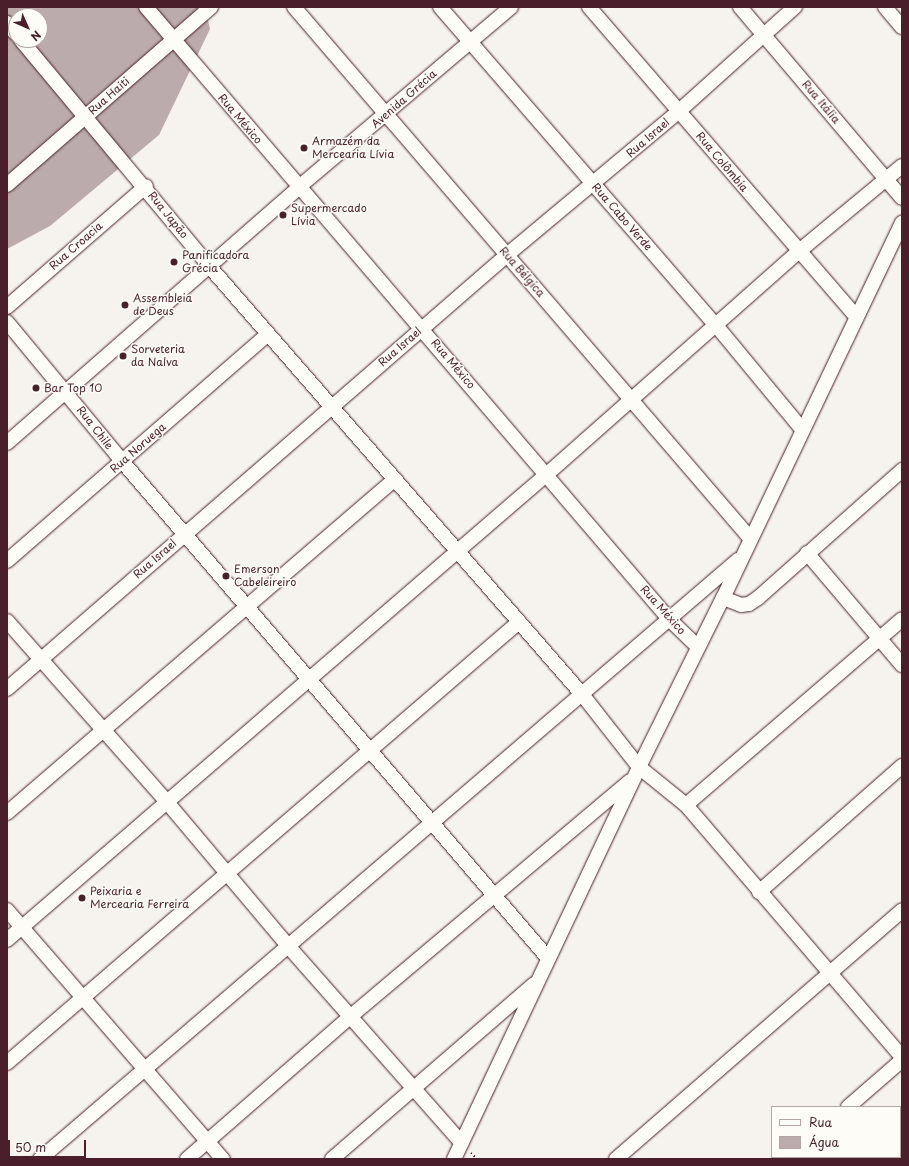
<!DOCTYPE html>
<meta charset="utf-8">
<style>
body{margin:0}
#map{position:relative;width:909px;height:1166px;overflow:hidden;background:#f6f3ef;font-family:"Playpen Sans",sans-serif}
div>[style]{position:absolute}
[style*='--x']{left:calc(var(--x)*1px);top:calc(var(--y)*1px);width:calc(var(--w)*1px);rotate:calc(var(--a)*1deg)}
.water>*{inset:0;background:#bbabac}
.path>*{height:2px;margin-top:-1px;transform-origin:0;background:repeating-linear-gradient(90deg,#4a1f2b 0 1px,transparent 0 4px)}
.roads{filter:drop-shadow(0 0 1px #4a1f2b) drop-shadow(0 0 1px #4a1f2b)}
.minor>*{height:14px;margin:-7px;padding:0 7px;transform-origin:7px;border-radius:7px;background:#fdfcf7}
.dots>*{width:11px;height:11px;translate:-50% -50%;box-sizing:border-box;border:2px solid #fdfcf7;border-radius:50%}
span{translate:-50% -50%;white-space:nowrap;text-align:center;line-height:1.15;-webkit-text-stroke:3px #fdfcf7;paint-order:stroke}
.street-label{font-size:11px;color:#4a1f2b}
.poi-label{font-size:11px;color:#4a1f2b}
.left{translate:0 -50%;text-align:left}
.frame{position:absolute;inset:0;border:8px solid #4a1f2b;pointer-events:none}
.legend{position:absolute;left:771px;top:1106px;width:130px;height:52px;box-sizing:border-box;background:#fdfcf7;border:1px solid #b5a4a5;margin:0;padding:5px 7px;list-style:none;font-size:12px;color:#4a1f2b}
.legend li{display:flex;align-items:center;gap:8px;height:20px}
.legend b{width:20px;border:1px solid #b5a4a5}
.north{position:absolute;left:8px;top:8px;width:40px;height:40px;box-sizing:border-box;background:#fdfcf7;border:1px solid #b5a4a5;border-radius:50%;rotate:135deg;font-size:11px;font-weight:700;line-height:16px;text-align:center;color:#4a1f2b}
.north::after{content:'';display:block;margin:auto;width:14px;height:18px;background:#4a1f2b;clip-path:polygon(50% 0,100% 100%,50% 72%,0 100%)}
.scale{position:absolute;left:8px;top:1140px;width:78px;height:18px;box-sizing:border-box;border:2px solid #4a1f2b;border-top:0;padding-left:5px;font-size:12px;line-height:14px;white-space:nowrap;color:#4a1f2b;-webkit-text-stroke:3px #fdfcf7;paint-order:stroke}
</style>
<div id="map">
<div class="water">
<i style="clip-path:polygon(evenodd,7px 7px,205px 7px,210px 29px,159px 135px,50px 226px,7px 249px,7px 7px,16px 16px,40px 16px,40px 40px,16px 40px,16px 16px)"></i>
</div>
<div class="path">
<i style="--x:471;--y:1153;--w:8;--a:45"></i>
</div>
<div class="roads">
<div class="minor">
<i style="--x:146;--y:7;--w:805;--a:49.48"></i>
<i style="--x:669;--y:619;--w:40;--a:44"></i>
<i style="--x:294;--y:7;--w:700;--a:49.35"></i>
<i style="--x:440;--y:7;--w:420;--a:49.1"></i>
<i style="--x:715;--y:324;--w:136;--a:50.4"></i>
<i style="--x:589;--y:7;--w:408;--a:49.2"></i>
<i style="--x:740;--y:7;--w:250;--a:49.7"></i>
<i style="--x:885;--y:7;--w:26;--a:50"></i>
<i style="--x:7;--y:23;--w:14;--a:51"></i>
<i style="--x:21;--y:40;--w:294;--a:50.2"></i>
<i style="--x:209;--y:266;--w:566;--a:48.94"></i>
<i style="--x:581;--y:693;--w:94;--a:51.9"></i>
<i style="--x:639;--y:767;--w:60;--a:39"></i>
<i style="--x:686;--y:805;--w:332;--a:49.4"></i>
<i style="--x:7;--y:185;--w:271;--a:-41.1"></i>
<i style="--x:7;--y:307;--w:184;--a:-41"></i>
<i style="--x:7;--y:322;--w:180;--a:50.4"></i>
<i style="--x:122;--y:461;--w:655;--a:49.4"></i>
<i style="--x:7;--y:443;--w:388;--a:-41.2"></i>
<i style="--x:299;--y:187;--w:278;--a:-40.3"></i>
<i style="--x:807;--y:553;--w:147;--a:49.7"></i>
<i style="--x:7;--y:561;--w:346;--a:-41"></i>
<i style="--x:723;--y:598;--w:19;--a:21"></i>
<i style="--x:741;--y:605;--w:8;--a:-7"></i>
<i style="--x:749;--y:604;--w:11;--a:-34"></i>
<i style="--x:758;--y:598;--w:193;--a:-41.6"></i>
<i style="--x:7;--y:621;--w:242;--a:48.5"></i>
<i style="--x:167;--y:802;--w:189;--a:49.9"></i>
<i style="--x:289;--y:947;--w:261;--a:48.6"></i>
<i style="--x:7;--y:689;--w:662;--a:-40.96"></i>
<i style="--x:507;--y:255;--w:224;--a:-39.9"></i>
<i style="--x:679;--y:111;--w:156;--a:-41.9"></i>
<i style="--x:686;--y:805;--w:285;--a:-40.7"></i>
<i style="--x:7;--y:813;--w:512;--a:-40.72"></i>
<i style="--x:759;--y:892;--w:191;--a:-41.4"></i>
<i style="--x:7;--y:910;--w:330;--a:49.1"></i>
<i style="--x:7;--y:940;--w:713;--a:-40.79"></i>
<i style="--x:547;--y:474;--w:335;--a:-41.5"></i>
<i style="--x:798;--y:252;--w:135;--a:-39.6"></i>
<i style="--x:7;--y:1063;--w:676;--a:-40.74"></i>
<i style="--x:848;--y:1107;--w:72;--a:-41"></i>
<i style="--x:40;--y:1159;--w:920;--a:-40.64"></i>
<i style="--x:187;--y:1159;--w:218;--a:-41.1"></i>
<i style="--x:351;--y:1016;--w:365;--a:-40.1"></i>
<i style="--x:332;--y:1159;--w:267;--a:-40.9"></i>
<i style="--x:454;--y:1159;--w:433;--a:-64.7"></i>
<i style="--x:639;--y:767;--w:189;--a:-63.6"></i>
<i style="--x:723;--y:598;--w:416;--a:-64.5"></i>
<i style="--x:616;--y:1159;--w:379;--a:-41"></i>
<i style="--x:787;--y:1159;--w:4;--a:-34"></i>
<i style="--x:901;--y:1159;--w:2;--a:-63"></i>
</div>
</div>
<div class="dots">
<i style="left:304px;top:148px;background:#4a1f2b"></i>
<i style="left:283px;top:215px;background:#4a1f2b"></i>
<i style="left:174px;top:262px;background:#4a1f2b"></i>
<i style="left:125px;top:305px;background:#4a1f2b"></i>
<i style="left:123px;top:356px;background:#4a1f2b"></i>
<i style="left:36px;top:388px;background:#4a1f2b"></i>
<i style="left:226px;top:576px;background:#4a1f2b"></i>
<i style="left:82px;top:898px;background:#4a1f2b"></i>
</div>
<div class="street-label">
<span style="left:109px;top:96px;rotate:-41deg">Rua Haiti</span>
<span style="left:404px;top:99px;rotate:-41deg">Avenida Grécia</span>
<span style="left:821px;top:102px;rotate:50deg">Rua Itália</span>
<span style="left:240px;top:119px;rotate:50deg">Rua México</span>
<span style="left:648px;top:138px;rotate:-41deg">Rua Israel</span>
<span style="left:722px;top:162px;rotate:50deg">Rua Colômbia</span>
<span style="left:168px;top:215px;rotate:51deg">Rua Japão</span>
<span style="left:622px;top:217px;rotate:49deg">Rua Cabo Verde</span>
<span style="left:76px;top:246px;rotate:-41deg">Rua Croacia</span>
<span style="left:522px;top:272px;rotate:49deg">Rua Bélgica</span>
<span style="left:400px;top:347px;rotate:-41deg">Rua Israel</span>
<span style="left:453px;top:364px;rotate:50deg">Rua México</span>
<span style="left:95px;top:428px;rotate:52deg">Rua Chile</span>
<span style="left:138px;top:448px;rotate:-41deg">Rua Noruega</span>
<span style="left:155px;top:559px;rotate:-41deg">Rua Israel</span>
<span style="left:663px;top:610px;rotate:48deg">Rua México</span>
</div>
<div class="poi-label">
<span class="left" style="left:312px;top:148px">Armazém da<br>Mercearia Lívia</span>
<span class="left" style="left:291px;top:215px">Supermercado<br>Lívia</span>
<span class="left" style="left:182px;top:262px">Panificadora<br>Grécia</span>
<span class="left" style="left:133px;top:305px">Assembleia<br>de Deus</span>
<span class="left" style="left:131px;top:356px">Sorveteria<br>da Nalva</span>
<span class="left" style="left:44px;top:388px">Bar Top 10</span>
<span class="left" style="left:234px;top:576px">Emerson<br>Cabeleireiro</span>
<span class="left" style="left:90px;top:898px">Peixaria e<br>Mercearia Ferreira</span>
</div>
<div class="frame"></div>
<ul class="legend">
<li><b style="height:5px;background:#fdfcf7"></b>Rua</li>
<li><b style="height:11px;background:#bbabac"></b>Água</li>
</ul>
<div class="north">N</div>
<div class="scale">50 m</div>
</div>
